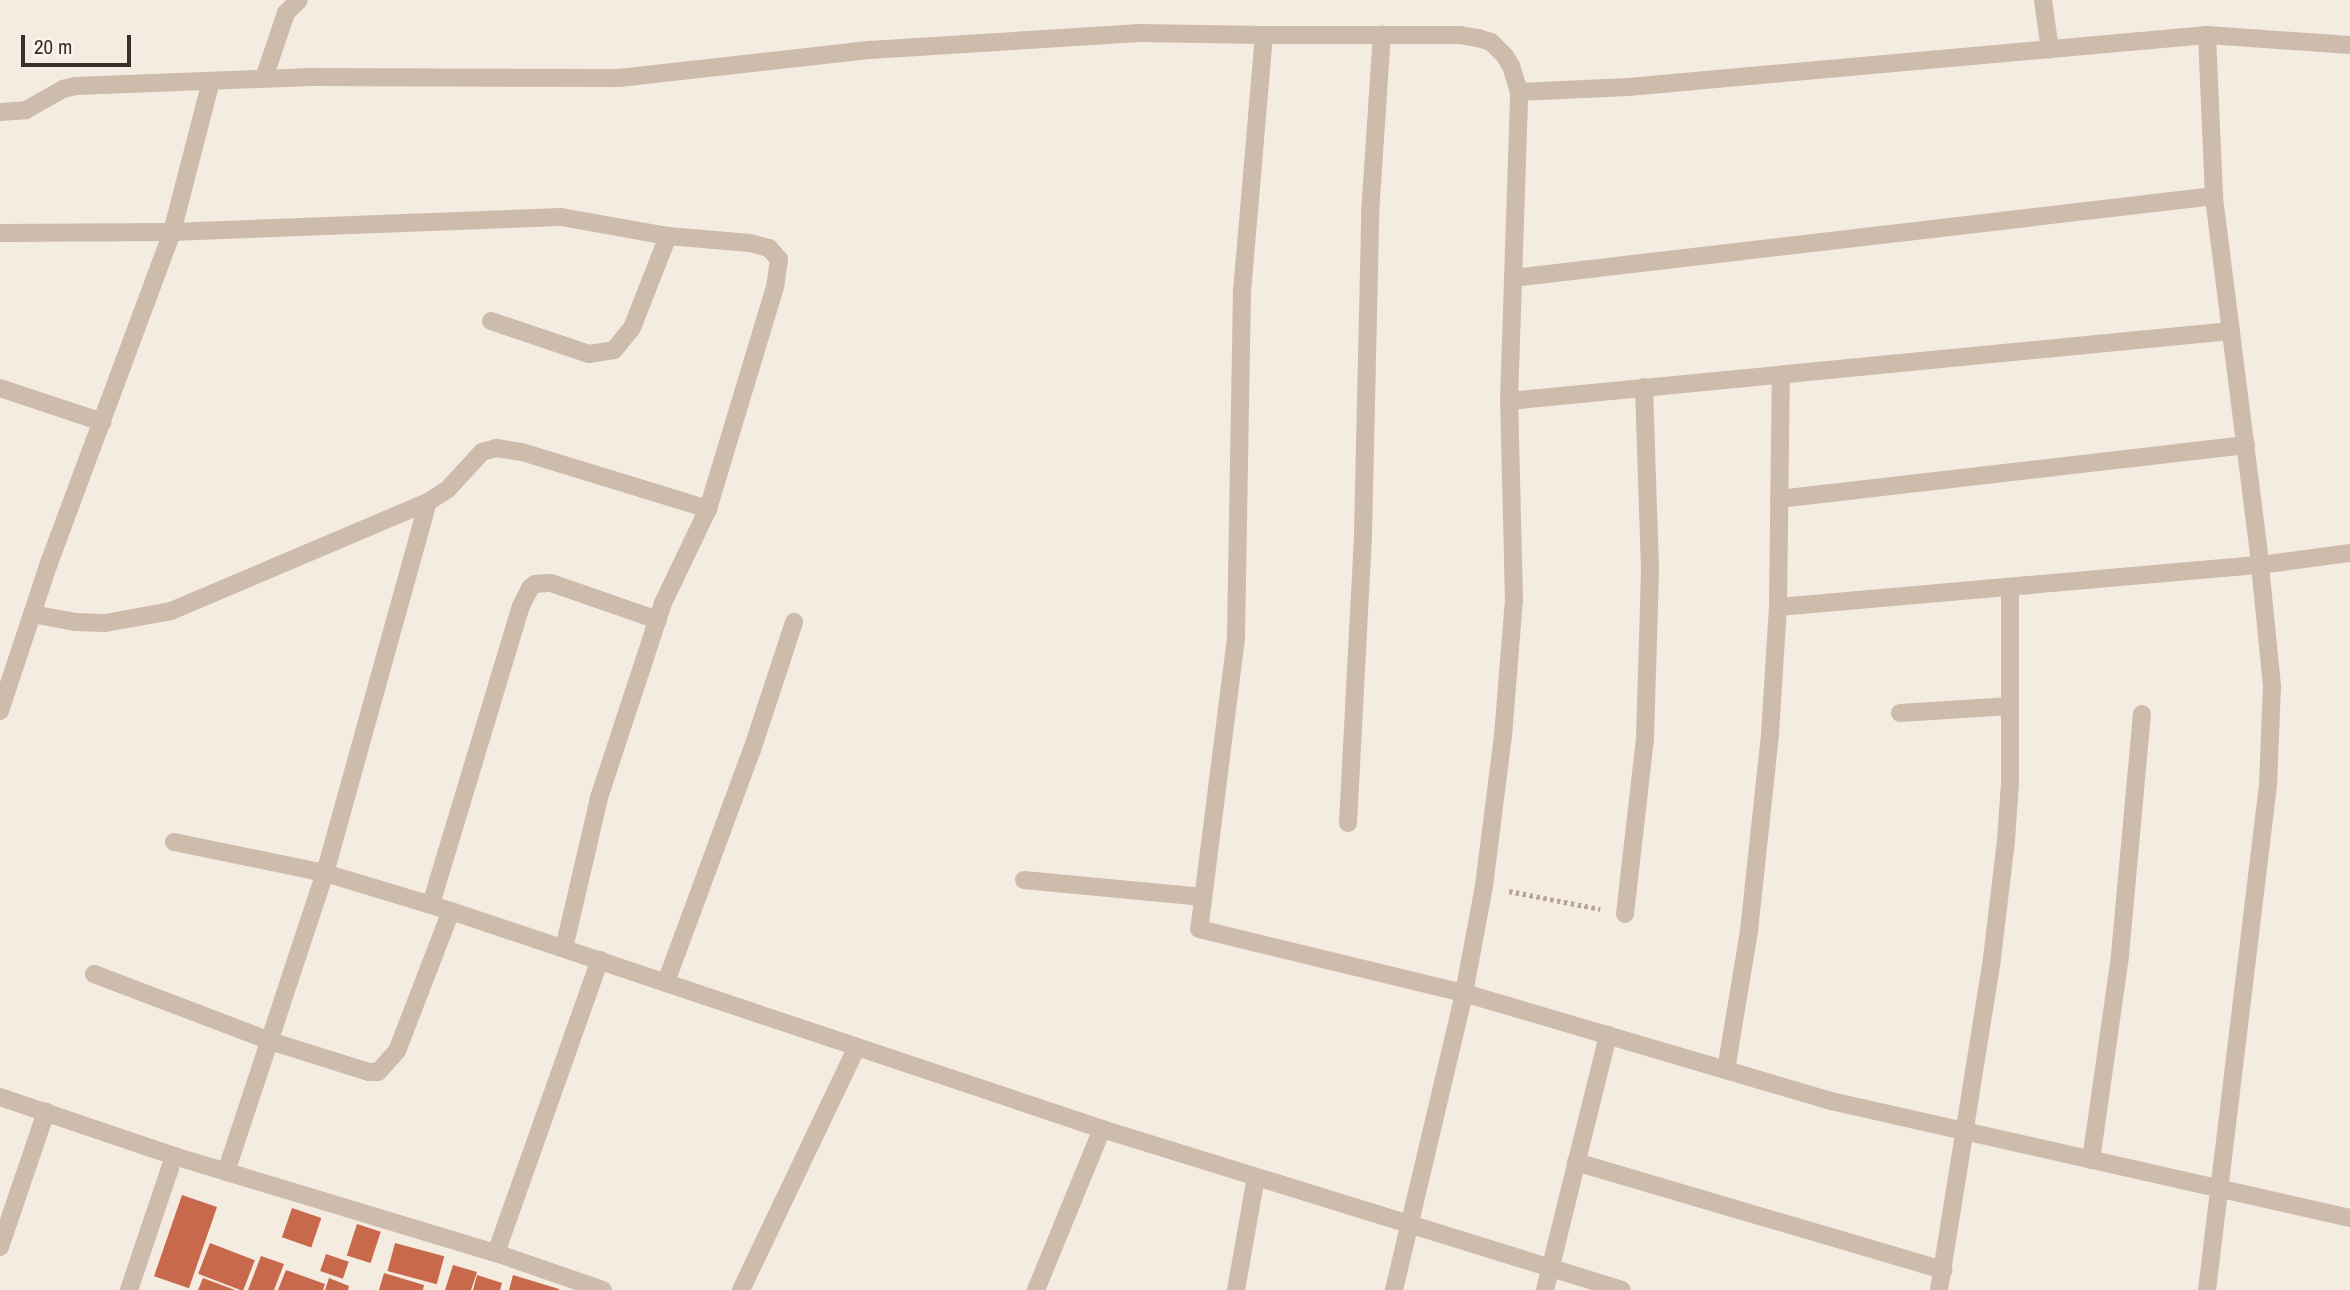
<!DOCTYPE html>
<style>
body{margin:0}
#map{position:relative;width:2350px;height:1290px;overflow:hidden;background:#f4ebe1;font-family:"Archivo Narrow",sans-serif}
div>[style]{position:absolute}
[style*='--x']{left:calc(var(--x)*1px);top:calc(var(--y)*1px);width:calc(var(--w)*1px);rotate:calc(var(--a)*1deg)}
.building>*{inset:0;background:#c8694b;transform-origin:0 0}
.path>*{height:4.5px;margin-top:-2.25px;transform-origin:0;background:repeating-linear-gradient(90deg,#b9a596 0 3.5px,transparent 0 7px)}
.minor>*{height:18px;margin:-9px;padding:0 9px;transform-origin:9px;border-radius:9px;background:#cdbbac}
span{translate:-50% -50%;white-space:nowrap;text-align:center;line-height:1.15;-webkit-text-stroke:5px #fbf5ee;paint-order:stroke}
.scale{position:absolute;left:21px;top:35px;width:110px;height:32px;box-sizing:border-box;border:4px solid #3b302b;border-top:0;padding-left:9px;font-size:21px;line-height:24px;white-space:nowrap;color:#3b302b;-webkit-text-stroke:5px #fbf5ee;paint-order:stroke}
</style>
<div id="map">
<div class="building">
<i style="left:182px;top:1195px;width:37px;height:86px;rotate:19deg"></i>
<i style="left:292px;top:1208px;width:31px;height:31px;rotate:19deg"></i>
<i style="left:357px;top:1224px;width:25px;height:33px;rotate:18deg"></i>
<i style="left:210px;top:1243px;width:48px;height:33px;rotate:21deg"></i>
<i style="left:395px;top:1243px;width:51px;height:29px;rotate:15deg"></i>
<i style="left:326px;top:1254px;width:24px;height:18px;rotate:19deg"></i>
<i style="clip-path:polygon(261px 1256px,284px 1264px,274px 1290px,248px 1290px)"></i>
<i style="clip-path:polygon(453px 1265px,477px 1272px,471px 1290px,445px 1290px)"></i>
<i style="clip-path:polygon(286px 1270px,325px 1284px,323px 1290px,278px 1290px)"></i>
<i style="clip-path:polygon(384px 1273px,424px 1285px,423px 1290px,379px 1290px)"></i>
<i style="clip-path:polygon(477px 1275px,502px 1283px,500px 1290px,473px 1290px)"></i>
<i style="clip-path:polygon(513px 1275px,559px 1289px,559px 1290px,509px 1290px)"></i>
<i style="clip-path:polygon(203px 1278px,235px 1290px,198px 1290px)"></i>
<i style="clip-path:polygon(329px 1278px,349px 1286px,348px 1290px,325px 1290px)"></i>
</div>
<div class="path">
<i style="--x:1509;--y:891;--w:93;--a:11.2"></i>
</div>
<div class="minor">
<i style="--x:2043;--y:0;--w:50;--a:82"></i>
<i style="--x:2350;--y:45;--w:143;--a:-176"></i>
<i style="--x:2207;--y:35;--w:581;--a:174.87"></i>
<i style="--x:1628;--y:87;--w:109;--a:177.4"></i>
<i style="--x:1519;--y:92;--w:27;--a:-107"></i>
<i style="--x:1511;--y:66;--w:12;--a:-121"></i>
<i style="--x:1505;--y:56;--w:20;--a:-135"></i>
<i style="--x:1491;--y:42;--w:14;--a:-163"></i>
<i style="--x:1478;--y:38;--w:18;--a:-171"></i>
<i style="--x:1460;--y:35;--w:196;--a:180"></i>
<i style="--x:1264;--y:35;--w:257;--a:94.9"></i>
<i style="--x:1242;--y:291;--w:347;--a:91"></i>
<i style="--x:1236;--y:638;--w:293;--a:97.2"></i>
<i style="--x:1199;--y:929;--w:273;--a:13.6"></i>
<i style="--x:1464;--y:993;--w:383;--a:16.4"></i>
<i style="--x:1831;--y:1101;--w:532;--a:12.7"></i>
<i style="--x:264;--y:78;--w:69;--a:-71.3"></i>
<i style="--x:286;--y:13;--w:18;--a:-45"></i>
<i style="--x:0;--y:112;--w:26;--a:-4"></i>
<i style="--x:26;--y:110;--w:43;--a:-29.6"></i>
<i style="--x:63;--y:89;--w:13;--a:-13"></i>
<i style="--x:76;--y:86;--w:230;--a:-2.2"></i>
<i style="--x:306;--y:77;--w:313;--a:0.2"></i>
<i style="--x:619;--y:78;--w:253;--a:-6.4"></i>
<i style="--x:870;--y:50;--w:270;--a:-3.6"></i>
<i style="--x:1139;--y:33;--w:125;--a:0.9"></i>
<i style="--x:0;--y:233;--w:172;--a:-0.3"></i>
<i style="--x:172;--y:232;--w:389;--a:-2.2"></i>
<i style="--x:561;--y:217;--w:109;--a:10.1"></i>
<i style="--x:668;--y:236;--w:82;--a:4.9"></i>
<i style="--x:750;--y:243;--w:20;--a:15"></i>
<i style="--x:769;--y:248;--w:15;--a:48"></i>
<i style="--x:779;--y:259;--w:28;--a:98"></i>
<i style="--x:775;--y:287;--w:232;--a:106.8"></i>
<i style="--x:708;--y:509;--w:104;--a:115.6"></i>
<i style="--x:663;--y:603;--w:205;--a:108.2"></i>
<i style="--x:599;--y:798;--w:154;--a:103.1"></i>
<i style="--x:1513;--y:278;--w:706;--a:-6.67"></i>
<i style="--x:491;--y:321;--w:103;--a:18.6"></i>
<i style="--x:589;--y:354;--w:25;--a:-9"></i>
<i style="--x:614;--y:350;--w:28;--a:-51"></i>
<i style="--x:632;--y:328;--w:99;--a:-68.6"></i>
<i style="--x:0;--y:388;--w:108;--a:18.4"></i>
<i style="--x:1509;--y:401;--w:725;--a:-5.54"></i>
<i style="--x:1779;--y:499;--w:470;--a:-6.6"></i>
<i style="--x:1778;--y:607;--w:484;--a:-5"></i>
<i style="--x:2260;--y:565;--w:91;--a:-7.6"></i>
<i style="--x:32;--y:614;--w:45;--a:10.3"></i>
<i style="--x:76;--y:622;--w:29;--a:2"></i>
<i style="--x:105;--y:623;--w:67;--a:-10.3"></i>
<i style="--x:171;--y:611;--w:279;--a:-23"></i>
<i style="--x:428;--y:502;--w:24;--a:-33"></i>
<i style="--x:448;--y:489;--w:50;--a:-47.4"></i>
<i style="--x:482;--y:452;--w:15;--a:-16"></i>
<i style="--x:496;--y:448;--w:26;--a:9"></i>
<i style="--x:522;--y:452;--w:195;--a:17"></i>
<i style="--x:0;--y:711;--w:156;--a:-71.7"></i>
<i style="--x:49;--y:563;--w:353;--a:-69.6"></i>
<i style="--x:172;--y:232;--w:156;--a:-75.5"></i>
<i style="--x:1900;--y:713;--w:110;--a:-3.6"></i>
<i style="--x:1348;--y:823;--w:289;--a:-87"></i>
<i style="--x:1363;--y:534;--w:320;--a:-88.7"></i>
<i style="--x:1370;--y:214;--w:180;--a:-86.2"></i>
<i style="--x:174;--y:842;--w:154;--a:11.6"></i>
<i style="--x:325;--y:873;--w:385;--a:-74.5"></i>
<i style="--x:1024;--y:880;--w:180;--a:5.4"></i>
<i style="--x:431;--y:904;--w:311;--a:-73.2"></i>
<i style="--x:521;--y:606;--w:20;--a:-63"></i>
<i style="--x:530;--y:588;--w:6;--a:-39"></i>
<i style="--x:535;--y:584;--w:16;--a:-4"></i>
<i style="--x:551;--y:583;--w:113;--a:19.1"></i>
<i style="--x:1625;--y:914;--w:176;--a:-83.5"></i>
<i style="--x:1645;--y:739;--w:170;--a:-88.3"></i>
<i style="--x:1650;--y:569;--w:182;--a:-91.9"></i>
<i style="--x:94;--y:974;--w:188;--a:20.8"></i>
<i style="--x:270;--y:1041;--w:104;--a:17.4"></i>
<i style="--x:369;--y:1072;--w:9;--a:0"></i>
<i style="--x:378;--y:1072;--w:28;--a:-48"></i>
<i style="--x:397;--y:1051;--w:150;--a:-68.9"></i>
<i style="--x:666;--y:982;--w:247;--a:-69.7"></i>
<i style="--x:752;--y:750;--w:135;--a:-71.8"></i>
<i style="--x:1726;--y:1070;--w:141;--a:-80.6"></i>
<i style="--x:1749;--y:931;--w:198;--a:-83.9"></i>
<i style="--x:1770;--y:734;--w:127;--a:-86.4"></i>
<i style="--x:1778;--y:607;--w:232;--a:-89.3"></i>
<i style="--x:0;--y:1097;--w:184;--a:18.7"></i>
<i style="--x:174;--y:1156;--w:336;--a:16.8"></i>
<i style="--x:496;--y:1253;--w:113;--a:19.1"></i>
<i style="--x:2091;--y:1160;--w:207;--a:-81.9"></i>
<i style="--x:2120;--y:955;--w:242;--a:-84.8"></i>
<i style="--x:1576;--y:1162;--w:383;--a:16.4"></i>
<i style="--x:226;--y:1172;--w:315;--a:-71.7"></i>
<i style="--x:325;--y:873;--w:132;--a:16.8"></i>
<i style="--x:451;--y:911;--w:687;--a:18.51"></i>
<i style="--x:1102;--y:1129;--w:544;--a:17.2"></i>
<i style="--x:0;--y:1247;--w:143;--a:-71.2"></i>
<i style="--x:496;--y:1253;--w:311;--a:-70.5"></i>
<i style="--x:129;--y:1290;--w:141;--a:-71.4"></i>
<i style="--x:741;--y:1290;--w:269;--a:-64.5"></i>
<i style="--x:1036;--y:1290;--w:174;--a:-67.7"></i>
<i style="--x:1236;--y:1290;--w:115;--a:-80"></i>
<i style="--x:1394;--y:1290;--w:305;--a:-76.7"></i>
<i style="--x:1464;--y:993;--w:109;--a:-79.4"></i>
<i style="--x:1484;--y:886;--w:151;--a:-82.8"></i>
<i style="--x:1503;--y:736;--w:136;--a:-85.4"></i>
<i style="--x:1514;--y:600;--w:199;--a:-91.4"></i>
<i style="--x:1509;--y:401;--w:309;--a:-88.1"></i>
<i style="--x:1545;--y:1290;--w:263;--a:-76.1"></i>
<i style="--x:1939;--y:1290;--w:336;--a:-80.9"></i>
<i style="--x:1992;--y:958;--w:119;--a:-83.2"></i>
<i style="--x:2006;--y:840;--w:57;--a:-86"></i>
<i style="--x:2010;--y:783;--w:196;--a:-90"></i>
<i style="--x:2207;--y:1290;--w:509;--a:-83.11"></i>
<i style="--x:2268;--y:785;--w:99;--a:-87.7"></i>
<i style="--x:2272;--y:686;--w:141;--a:-95.7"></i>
<i style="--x:2258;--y:546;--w:353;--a:-97.2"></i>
<i style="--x:2214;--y:196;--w:161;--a:-92.5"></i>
</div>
<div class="scale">20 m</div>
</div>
